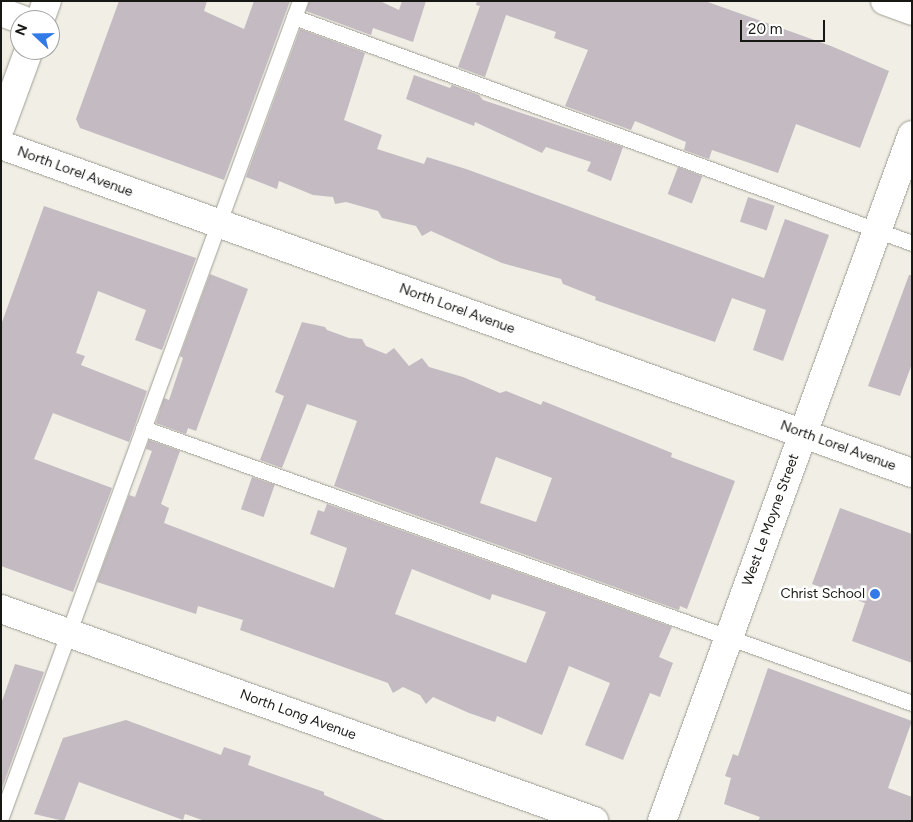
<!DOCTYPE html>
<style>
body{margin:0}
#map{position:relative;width:913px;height:822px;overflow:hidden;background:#f0eee5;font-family:Figtree,sans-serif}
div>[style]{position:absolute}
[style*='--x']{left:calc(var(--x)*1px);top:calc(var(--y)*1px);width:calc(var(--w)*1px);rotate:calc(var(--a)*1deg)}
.building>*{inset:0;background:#c3bbc1;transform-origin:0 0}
.roads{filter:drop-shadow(0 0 1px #a09e95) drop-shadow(0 0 1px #a09e95)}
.lane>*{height:15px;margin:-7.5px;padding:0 7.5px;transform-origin:7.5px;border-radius:7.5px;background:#fff}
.street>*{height:28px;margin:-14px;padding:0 14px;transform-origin:14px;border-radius:14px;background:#fff}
.primary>*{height:28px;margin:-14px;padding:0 14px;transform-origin:14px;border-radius:14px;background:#fff}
.dots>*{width:14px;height:14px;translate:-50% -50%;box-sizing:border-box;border:2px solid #fff;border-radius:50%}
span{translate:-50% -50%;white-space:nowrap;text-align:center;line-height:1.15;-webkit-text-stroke:5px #fff;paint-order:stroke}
.street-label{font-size:14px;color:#171713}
.poi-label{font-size:14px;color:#171713}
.right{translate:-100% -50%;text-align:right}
.frame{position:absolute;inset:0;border:2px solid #171713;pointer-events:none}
.north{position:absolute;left:10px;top:10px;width:50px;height:50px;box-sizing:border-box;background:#fff;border:1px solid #a2a2a1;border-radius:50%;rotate:291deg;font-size:14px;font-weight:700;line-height:20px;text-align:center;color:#171713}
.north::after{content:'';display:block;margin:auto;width:18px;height:22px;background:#317ae7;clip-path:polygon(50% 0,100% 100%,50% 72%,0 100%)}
.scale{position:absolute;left:740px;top:20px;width:85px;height:22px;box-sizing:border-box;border:2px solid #171713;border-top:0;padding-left:6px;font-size:15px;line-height:18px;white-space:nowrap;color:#171713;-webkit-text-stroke:4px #fff;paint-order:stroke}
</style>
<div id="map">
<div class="building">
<i style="clip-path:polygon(119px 1px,207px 1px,204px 11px,244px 29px,254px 1px,290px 1px,224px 180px,80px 128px,76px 119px)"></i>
<i style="clip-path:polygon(309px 1px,380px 1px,399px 10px,402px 1px,426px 1px,413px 42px,373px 28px,371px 35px,306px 11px)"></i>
<i style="clip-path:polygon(477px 1px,705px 1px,831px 46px,889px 71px,860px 148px,796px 124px,778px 173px,712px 150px,709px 159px,684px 150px,686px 142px,635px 121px,631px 130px,565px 106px,588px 50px,554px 38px,556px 32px,506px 15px,485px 77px,458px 67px,480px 6px,476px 5px)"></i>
<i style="clip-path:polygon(300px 29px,365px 53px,344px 120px,382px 135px,377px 149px,424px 164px,427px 157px,466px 169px,764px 278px,785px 219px,829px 235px,783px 361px,753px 350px,766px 310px,732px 298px,715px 342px,595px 300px,596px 297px,563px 284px,561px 279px,502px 263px,431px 231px,422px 236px,416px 226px,382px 218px,378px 211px,346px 202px,335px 204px,333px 197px,313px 195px,279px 181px,277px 189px,246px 177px)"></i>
<i style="clip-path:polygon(414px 75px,450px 88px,452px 85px,479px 95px,483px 100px,623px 147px,611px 181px,587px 171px,591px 162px,546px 147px,542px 153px,475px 122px,474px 126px,406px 99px)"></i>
<i style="left:678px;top:167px;width:26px;height:29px;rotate:21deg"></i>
<i style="left:748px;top:197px;width:28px;height:26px;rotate:18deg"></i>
<i style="clip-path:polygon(44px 206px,196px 258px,162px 350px,135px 340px,146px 310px,98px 291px,76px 353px,85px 356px,81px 365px,147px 391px,129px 442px,53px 413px,34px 459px,112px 488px,73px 592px,1px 566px,1px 325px)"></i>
<i style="clip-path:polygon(210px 274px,248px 289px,196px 431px,188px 428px,186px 434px,156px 423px,164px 398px,169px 400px,183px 358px,180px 356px)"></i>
<i style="clip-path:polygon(909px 275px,912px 275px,912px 364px,900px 396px,868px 386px)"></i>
<i style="clip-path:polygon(evenodd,302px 322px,325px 327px,327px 330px,349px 338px,362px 339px,366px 346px,386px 354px,394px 348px,409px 366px,422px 358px,429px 367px,463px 377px,500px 393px,506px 391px,541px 405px,543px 401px,672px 453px,671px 457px,735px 481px,687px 609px,680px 606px,679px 610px,334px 486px,357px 421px,307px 404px,282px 468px,260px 460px,284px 396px,275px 392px,302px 322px,496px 457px,552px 478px,536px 522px,480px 503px,496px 457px)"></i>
<i style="clip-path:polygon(evenodd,149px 440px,180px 451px,161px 504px,169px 508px,164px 523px,334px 588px,347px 548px,310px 534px,318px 510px,324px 512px,327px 504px,672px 627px,659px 657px,673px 663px,660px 697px,650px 693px,623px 760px,585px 745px,610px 683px,569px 666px,542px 735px,497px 716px,495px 722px,469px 713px,433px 697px,426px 704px,420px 695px,403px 687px,393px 693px,388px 683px,240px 630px,243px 620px,198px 606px,196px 614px,97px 582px,129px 495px,135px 497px,152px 451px,146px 449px,149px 440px,412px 569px,490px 600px,492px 594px,546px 612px,526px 663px,395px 614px,412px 569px)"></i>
<i style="left:252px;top:477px;width:24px;height:34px;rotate:19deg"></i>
<i style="clip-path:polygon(840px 508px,912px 534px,912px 663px,852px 641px,865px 603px,812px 584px)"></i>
<i style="clip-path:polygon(15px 664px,44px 672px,2px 788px,1px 704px)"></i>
<i style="clip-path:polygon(768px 668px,912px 721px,888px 788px,912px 797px,912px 821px,758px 821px,760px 817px,724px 804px,731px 778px,725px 776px,733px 754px,738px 756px)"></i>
<i style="clip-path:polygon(126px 720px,221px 755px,224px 747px,251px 756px,248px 765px,324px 792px,324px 795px,387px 821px,205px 821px,185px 814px,183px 820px,79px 782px,64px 821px,34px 814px,63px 738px)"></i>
</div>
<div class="roads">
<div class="lane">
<i style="--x:294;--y:17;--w:658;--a:20.09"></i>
<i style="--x:143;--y:428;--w:817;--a:19.68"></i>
<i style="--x:1;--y:817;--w:869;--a:-69.88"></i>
</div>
<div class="street">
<i style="--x:885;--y:1;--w:29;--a:20"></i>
<i style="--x:1;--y:12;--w:23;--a:20"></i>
<i style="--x:1;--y:145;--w:968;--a:19.8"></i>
<i style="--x:1;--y:609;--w:630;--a:19.67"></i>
<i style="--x:662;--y:821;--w:730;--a:-69.98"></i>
</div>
<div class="primary">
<i style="--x:40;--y:20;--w:20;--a:-70"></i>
<i style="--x:1;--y:126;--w:81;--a:-69.8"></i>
</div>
</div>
<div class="dots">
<i style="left:875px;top:594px;background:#317ae7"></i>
</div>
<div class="street-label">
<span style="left:75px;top:172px;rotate:20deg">North Lorel Avenue</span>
<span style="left:457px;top:309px;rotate:20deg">North Lorel Avenue</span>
<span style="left:838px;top:446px;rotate:20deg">North Lorel Avenue</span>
<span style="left:771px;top:520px;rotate:-70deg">West Le Moyne Street</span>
<span style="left:298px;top:715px;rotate:20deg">North Long Avenue</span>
</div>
<div class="poi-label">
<span class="right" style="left:865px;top:594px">Christ School</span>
</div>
<div class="frame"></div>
<div class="north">N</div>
<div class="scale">20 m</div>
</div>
